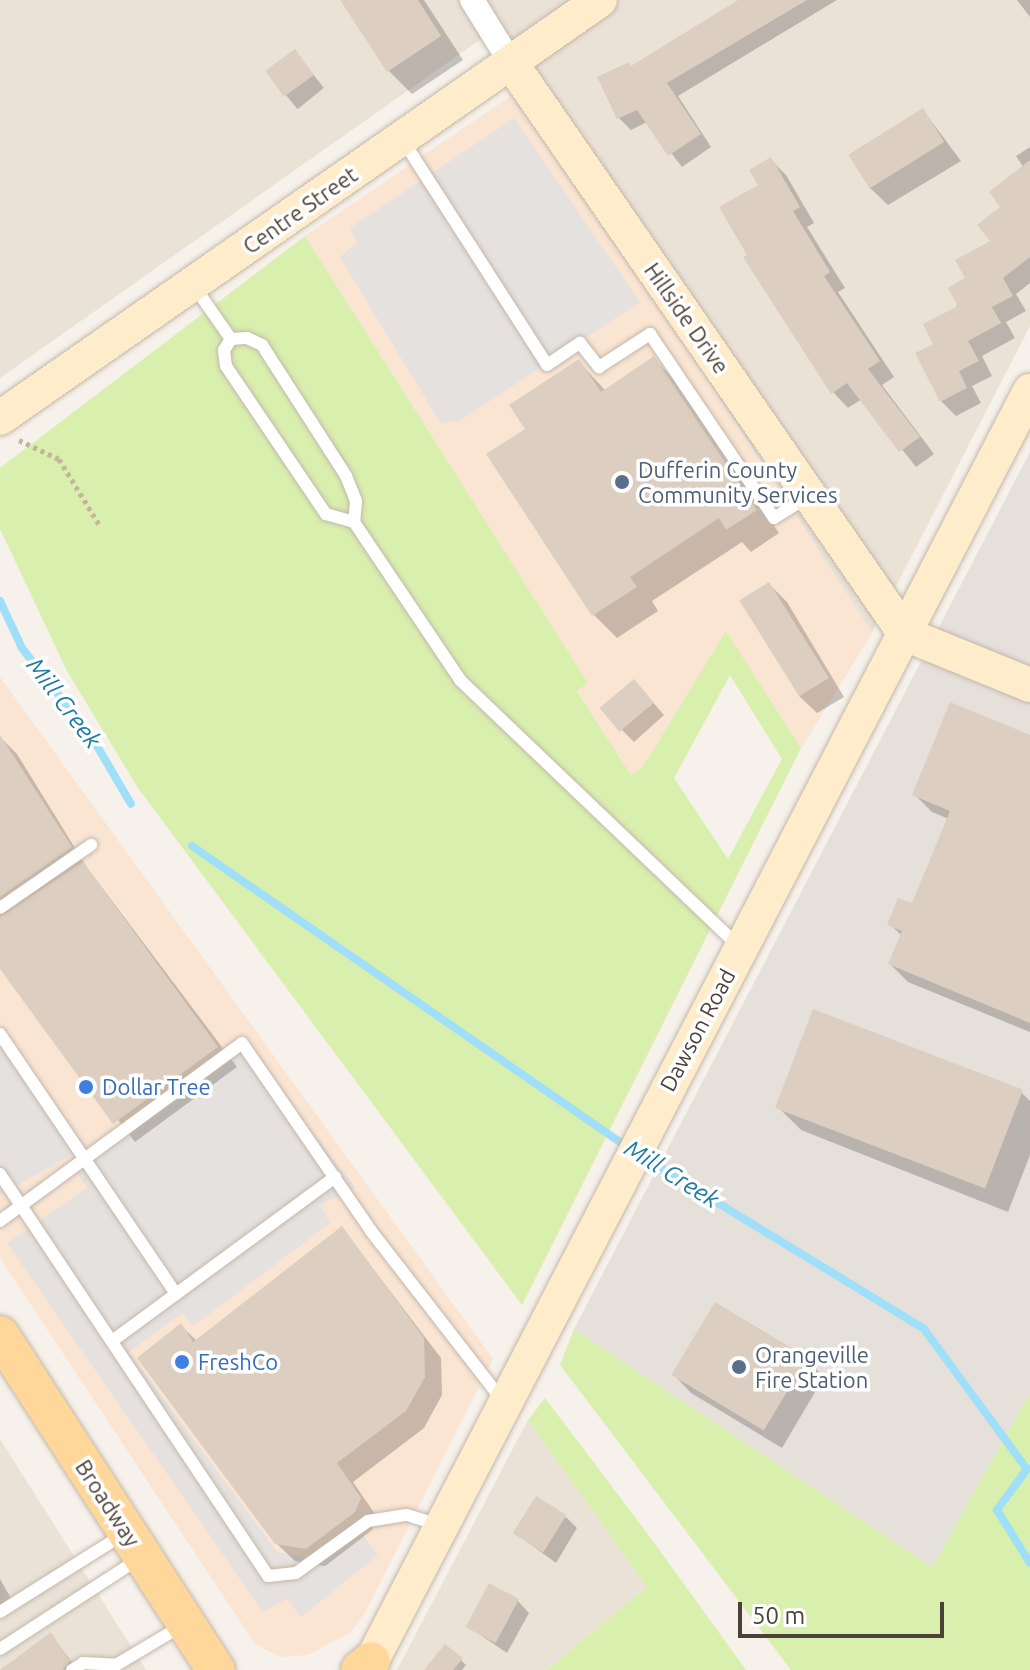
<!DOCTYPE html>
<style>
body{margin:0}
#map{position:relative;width:1030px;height:1670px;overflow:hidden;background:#f6f1ea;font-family:Ubuntu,sans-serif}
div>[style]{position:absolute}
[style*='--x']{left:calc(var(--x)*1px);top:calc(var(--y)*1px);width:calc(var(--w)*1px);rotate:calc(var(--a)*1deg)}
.residential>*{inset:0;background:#ebe2d7}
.commercial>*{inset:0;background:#fae5d3}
.industrial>*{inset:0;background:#e6e0db}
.green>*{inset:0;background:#d9efae}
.parking>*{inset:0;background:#e5e1de}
.shadow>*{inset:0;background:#0003;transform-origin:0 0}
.stream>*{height:8px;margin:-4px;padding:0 4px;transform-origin:4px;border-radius:4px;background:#a0dff9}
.building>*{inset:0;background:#dccec0;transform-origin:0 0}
.path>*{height:5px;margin-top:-2.5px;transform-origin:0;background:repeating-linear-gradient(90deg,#c7b29a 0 4px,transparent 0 8px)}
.roads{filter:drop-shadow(0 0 2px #c3b8ab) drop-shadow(0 0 2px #c3b8ab)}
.lane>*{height:12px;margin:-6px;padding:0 6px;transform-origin:6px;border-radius:6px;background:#fff}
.street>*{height:24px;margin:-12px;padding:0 12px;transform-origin:12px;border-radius:12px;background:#fff}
.secondary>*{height:34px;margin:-17px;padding:0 17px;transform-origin:17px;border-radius:17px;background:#ffeccb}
.primary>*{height:38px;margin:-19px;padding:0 19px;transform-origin:19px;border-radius:19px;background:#ffd79a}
.dots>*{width:22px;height:22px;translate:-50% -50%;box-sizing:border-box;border:4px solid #fff;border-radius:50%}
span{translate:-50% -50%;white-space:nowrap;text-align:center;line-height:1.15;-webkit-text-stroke:7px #fff;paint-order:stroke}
.street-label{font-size:22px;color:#4b4136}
.service-label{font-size:22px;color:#4e5e75}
.left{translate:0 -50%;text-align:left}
.shop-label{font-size:22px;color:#366cbe}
.water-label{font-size:24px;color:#1f79a1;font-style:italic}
.scale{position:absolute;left:738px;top:1602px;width:206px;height:36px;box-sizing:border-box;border:4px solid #4b4136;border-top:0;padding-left:10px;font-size:24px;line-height:28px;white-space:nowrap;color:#4b4136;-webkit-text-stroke:6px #fff;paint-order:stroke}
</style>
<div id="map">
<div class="residential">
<i style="clip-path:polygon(0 0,1030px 0,1030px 326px,872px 633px,484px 37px,0 378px)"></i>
<i style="clip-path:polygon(528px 1420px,647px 1587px,546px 1670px,397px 1670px)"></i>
<i style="clip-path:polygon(0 1439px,146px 1670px,0 1670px)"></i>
</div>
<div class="commercial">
<i style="clip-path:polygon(518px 91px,872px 633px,801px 749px,726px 631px,642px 768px,631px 775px,577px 690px,588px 683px,305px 236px)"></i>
<i style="clip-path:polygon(0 677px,493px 1359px,365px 1613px,350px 1633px,308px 1655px,280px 1657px,255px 1644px,0 1258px)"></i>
</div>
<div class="industrial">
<i style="clip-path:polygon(1030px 452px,1030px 1393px,932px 1568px,574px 1329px)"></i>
</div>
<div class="green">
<i style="clip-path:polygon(evenodd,305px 236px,588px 683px,577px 691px,631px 775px,642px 768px,726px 631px,801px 748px,522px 1305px,138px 788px,67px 671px,0 529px,0 468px,305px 236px,730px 675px,782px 759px,728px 859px,674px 778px,730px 675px)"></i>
<i style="clip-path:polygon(574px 1329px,932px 1567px,1030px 1393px,1030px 1670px,791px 1670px,560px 1365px)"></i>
<i style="clip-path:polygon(545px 1398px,650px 1537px,746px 1670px,546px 1670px,647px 1587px,528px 1420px)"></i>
</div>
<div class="parking">
<i style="clip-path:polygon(514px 118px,640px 302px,461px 420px,441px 424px,340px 257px,357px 243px,350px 228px)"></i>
<i style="clip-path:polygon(0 1029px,85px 1147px,0 1195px)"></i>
<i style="clip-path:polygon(242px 1043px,355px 1187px,320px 1205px,330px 1223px,193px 1326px,182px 1313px,129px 1352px,277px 1552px,307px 1558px,353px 1522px,378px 1555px,301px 1617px,287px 1599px,263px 1612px,7px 1243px,87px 1188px,77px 1172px)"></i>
</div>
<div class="shadow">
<i style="clip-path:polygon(342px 0,424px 0,463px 60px,412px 94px,388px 70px)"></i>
<i style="clip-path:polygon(742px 0,837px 0,678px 96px,711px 147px,682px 167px,647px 122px,631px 130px,619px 118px,632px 68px)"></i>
<i style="clip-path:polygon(1017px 0,1030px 0,1030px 17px)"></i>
<i style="left:295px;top:52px;width:46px;height:34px;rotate:51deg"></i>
<i style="clip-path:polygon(923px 110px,961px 161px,888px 205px,870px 188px)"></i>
<i style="clip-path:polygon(1030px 147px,1030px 283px,1016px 294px,1026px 311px,1006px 322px,1015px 338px,982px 356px,992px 376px,972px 386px,981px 403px,956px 416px,941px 401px,935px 344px,993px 242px,1003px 207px,1024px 168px,1016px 156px)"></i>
<i style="clip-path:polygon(771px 160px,786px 175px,814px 223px,807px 227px,845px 288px,838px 292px,894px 377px,882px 385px,934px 454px,916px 467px,862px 399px,848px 408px,833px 392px,749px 255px,760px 186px)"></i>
<i style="clip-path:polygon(654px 359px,677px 382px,779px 533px,751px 552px,742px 542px,652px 601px,658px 611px,617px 638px,594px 615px,489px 455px,528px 429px,579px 362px,606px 391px)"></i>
<i style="clip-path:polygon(769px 584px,787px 602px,844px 697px,817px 713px,799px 696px)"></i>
<i style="clip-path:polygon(645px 693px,664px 715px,634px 742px,622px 730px)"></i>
<i style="clip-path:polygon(0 737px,17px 754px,88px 869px,237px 1067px,135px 1142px,0 964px)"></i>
<i style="clip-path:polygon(1030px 738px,1030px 1032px,908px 982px,890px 964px,902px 936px,890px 924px,913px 906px,949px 819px,932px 812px,914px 794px)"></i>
<i style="clip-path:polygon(1022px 1093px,1030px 1101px,1030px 1155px,1008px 1212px,801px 1130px,778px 1107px)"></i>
<i style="clip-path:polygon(342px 1228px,441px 1358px,442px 1395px,424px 1428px,353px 1482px,377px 1517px,372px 1530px,325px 1566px,295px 1561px,276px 1543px,181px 1326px,197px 1341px)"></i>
<i style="clip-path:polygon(715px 1305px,806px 1359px,824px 1377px,782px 1448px,691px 1393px,674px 1375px)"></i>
<i style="clip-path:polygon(566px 1517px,577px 1528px,556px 1563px,515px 1533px)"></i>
<i style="clip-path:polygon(0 1579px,13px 1602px,0 1609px)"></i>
<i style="clip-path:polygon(518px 1601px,529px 1613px,507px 1653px,467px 1626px)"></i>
<i style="clip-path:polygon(51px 1635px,78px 1670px,3px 1670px)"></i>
<i style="clip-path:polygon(461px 1660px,466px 1665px,462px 1670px,427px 1670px)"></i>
</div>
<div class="stream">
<i style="--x:0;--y:601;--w:52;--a:64.9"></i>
<i style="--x:22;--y:648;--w:115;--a:52"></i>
<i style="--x:93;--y:739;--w:75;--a:59.7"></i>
<i style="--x:192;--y:846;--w:533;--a:34.67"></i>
<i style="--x:641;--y:1156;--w:332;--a:31.4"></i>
<i style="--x:924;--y:1329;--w:174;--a:53.7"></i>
<i style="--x:1027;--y:1469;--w:51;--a:126.2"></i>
<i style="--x:997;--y:1510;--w:62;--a:58.1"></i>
</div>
<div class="building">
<i style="clip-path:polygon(340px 0,418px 0,441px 36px,387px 72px)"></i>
<i style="clip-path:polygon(738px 0,807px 0,667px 83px,701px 134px,668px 156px,637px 110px,617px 119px,597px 77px,629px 62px,631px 66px)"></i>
<i style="left:295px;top:49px;width:32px;height:37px;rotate:54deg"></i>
<i style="left:923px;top:108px;width:40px;height:88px;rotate:58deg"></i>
<i style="clip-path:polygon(771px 157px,800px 207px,793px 211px,830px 272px,824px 276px,880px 361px,868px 369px,920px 437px,899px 452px,847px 383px,831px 394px,743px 257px,747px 255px,719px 207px,758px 185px,749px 170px)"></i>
<i style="clip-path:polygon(1030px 160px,1030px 257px,1003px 278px,1013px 296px,992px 307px,1001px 323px,968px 341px,979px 361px,959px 371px,967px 388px,940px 402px,915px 353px,933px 344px,923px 324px,958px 306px,948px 288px,965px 278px,955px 260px,990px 241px,977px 225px,1000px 207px,989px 192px)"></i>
<i style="clip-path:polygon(654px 356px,757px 510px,726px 530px,719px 518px,630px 577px,637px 587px,592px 616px,486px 454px,525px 429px,509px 405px,579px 359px,601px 392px)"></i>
<i style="left:769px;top:582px;width:113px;height:35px;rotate:58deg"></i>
<i style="left:634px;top:679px;width:31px;height:45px;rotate:50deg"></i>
<i style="clip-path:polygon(950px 702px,1030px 735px,1030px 1023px,888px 964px,902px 931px,887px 925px,898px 898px,912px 903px,950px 811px,912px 795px)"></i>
<i style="clip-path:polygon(0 735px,72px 847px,0 897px)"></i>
<i style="clip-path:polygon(83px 862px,218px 1047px,113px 1124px,0 969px,0 917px)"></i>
<i style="left:813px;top:1009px;width:225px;height:106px;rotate:21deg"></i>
<i style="clip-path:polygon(342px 1226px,424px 1338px,425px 1377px,406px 1411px,337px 1463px,361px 1498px,355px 1512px,306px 1549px,275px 1544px,137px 1358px,181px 1323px,193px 1342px)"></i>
<i style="left:715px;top:1302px;width:108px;height:85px;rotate:31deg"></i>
<i style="left:536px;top:1496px;width:36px;height:44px;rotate:32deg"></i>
<i style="left:489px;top:1583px;width:34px;height:50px;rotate:28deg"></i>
<i style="clip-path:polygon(51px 1632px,70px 1661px,63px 1670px,0 1670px)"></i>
<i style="clip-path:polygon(445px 1644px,463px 1658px,453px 1670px,424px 1670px)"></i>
</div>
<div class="path">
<i style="--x:19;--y:440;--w:44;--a:25.4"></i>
<i style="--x:59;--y:459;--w:79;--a:58.5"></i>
</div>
<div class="roads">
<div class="lane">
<i style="--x:404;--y:142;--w:265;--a:57.3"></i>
<i style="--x:547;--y:365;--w:40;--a:-34"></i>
<i style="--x:580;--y:343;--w:31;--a:52"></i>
<i style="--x:599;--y:367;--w:61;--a:-32.9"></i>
<i style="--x:650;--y:334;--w:222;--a:56"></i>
<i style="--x:774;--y:518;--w:39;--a:-32"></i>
<i style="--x:194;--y:286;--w:65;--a:55.1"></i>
<i style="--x:231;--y:339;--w:16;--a:-4"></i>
<i style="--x:247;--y:338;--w:17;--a:25"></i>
<i style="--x:262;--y:345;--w:156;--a:57.3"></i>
<i style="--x:346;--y:476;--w:27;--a:68"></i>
<i style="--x:356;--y:501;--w:21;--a:95"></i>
<i style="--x:354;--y:522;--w:190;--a:56.1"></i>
<i style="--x:460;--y:680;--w:385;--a:43.7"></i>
<i style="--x:231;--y:339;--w:13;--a:122"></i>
<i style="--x:224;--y:350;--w:16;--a:83"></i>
<i style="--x:226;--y:366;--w:179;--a:56"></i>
<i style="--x:326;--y:514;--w:29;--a:16"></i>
<i style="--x:0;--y:908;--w:111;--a:-34.7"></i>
<i style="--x:0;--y:1034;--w:314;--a:55.9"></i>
<i style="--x:0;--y:1174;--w:483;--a:56.3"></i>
<i style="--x:268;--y:1576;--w:28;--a:-6"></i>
<i style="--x:296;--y:1573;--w:89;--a:-35.8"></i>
<i style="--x:368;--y:1521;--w:39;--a:-9"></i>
<i style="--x:407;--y:1515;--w:34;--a:17"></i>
<i style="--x:0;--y:1221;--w:300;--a:-36.3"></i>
<i style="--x:242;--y:1043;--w:228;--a:55.5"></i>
<i style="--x:371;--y:1231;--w:214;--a:52.2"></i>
<i style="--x:112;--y:1341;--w:277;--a:-36.3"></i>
<i style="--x:0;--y:1612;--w:146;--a:-32.2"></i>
<i style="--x:0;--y:1649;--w:167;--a:-33"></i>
<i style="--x:72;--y:1670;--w:13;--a:-32"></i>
<i style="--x:83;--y:1663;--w:33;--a:3"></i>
<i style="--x:116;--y:1665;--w:78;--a:-30.8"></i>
</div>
<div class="street">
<i style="--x:472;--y:0;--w:74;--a:58.2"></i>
</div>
<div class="secondary">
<i style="--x:511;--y:63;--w:694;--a:55.39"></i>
<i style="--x:0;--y:418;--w:731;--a:-34.86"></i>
<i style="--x:905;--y:634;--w:135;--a:22.2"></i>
<i style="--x:367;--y:1670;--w:1441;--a:-62.6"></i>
</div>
<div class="primary">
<i style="--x:0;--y:1335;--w:399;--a:57.2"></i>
<i style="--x:360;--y:1670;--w:14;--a:-39"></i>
</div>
</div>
<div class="dots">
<i style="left:622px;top:482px;background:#5c6f8a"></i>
<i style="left:86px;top:1087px;background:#3f7fe0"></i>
<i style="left:182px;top:1362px;background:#3f7fe0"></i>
<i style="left:739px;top:1367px;background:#5c6f8a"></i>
</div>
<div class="street-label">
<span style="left:300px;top:210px;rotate:-35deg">Centre Street</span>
<span style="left:687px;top:318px;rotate:55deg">Hillside Drive</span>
<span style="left:697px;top:1030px;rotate:-62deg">Dawson Road</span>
<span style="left:108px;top:1503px;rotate:57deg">Broadway</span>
</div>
<div class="service-label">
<span class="left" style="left:638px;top:482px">Dufferin County<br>Community Services</span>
<span class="left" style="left:755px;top:1367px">Orangeville<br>Fire Station</span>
</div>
<div class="shop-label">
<span class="left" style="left:102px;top:1087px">Dollar Tree</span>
<span class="left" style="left:198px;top:1362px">FreshCo</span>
</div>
<div class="water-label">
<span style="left:64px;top:703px;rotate:53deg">Mill Creek</span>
<span style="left:672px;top:1174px;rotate:32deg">Mill Creek</span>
</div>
<div class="scale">50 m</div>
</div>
